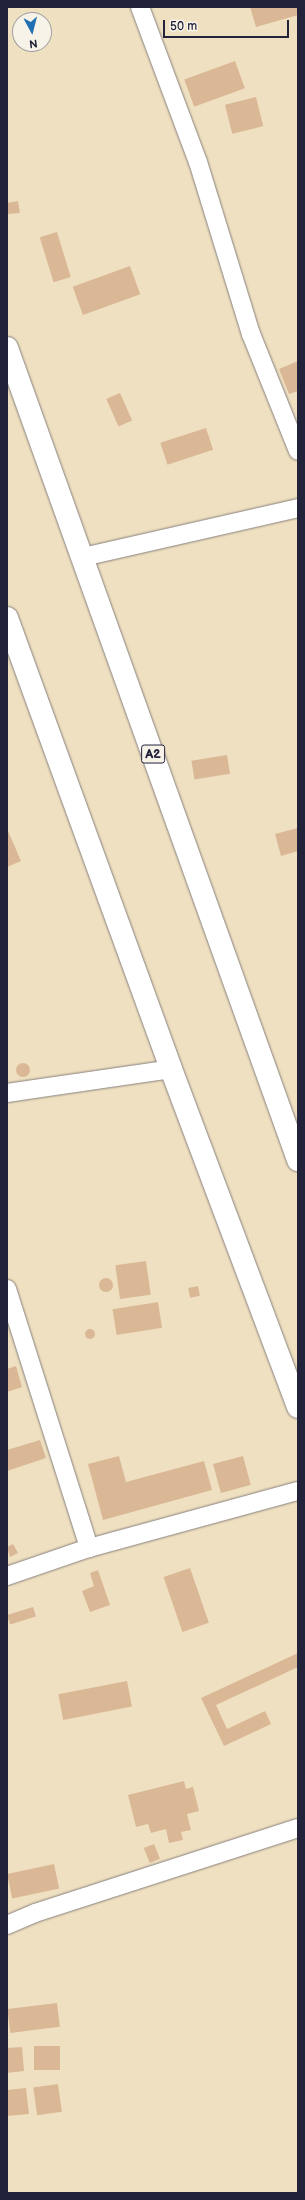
<!DOCTYPE html>
<style>
body{margin:0}
#map{position:relative;width:305px;height:2200px;overflow:hidden;background:#efe0c1;font-family:"Balsamiq Sans",sans-serif}
div>[style]{position:absolute}
[style*='--x']{left:calc(var(--x)*1px);top:calc(var(--y)*1px);width:calc(var(--w)*1px);rotate:calc(var(--a)*1deg)}
.building>*{inset:0;background:#dab895;transform-origin:0 0}
.round{border-radius:50%}
.roads{filter:drop-shadow(0 0 1px #88817e) drop-shadow(0 0 1px #88817e)}
.minor>*{height:18px;margin:-9px;padding:0 9px;transform-origin:9px;border-radius:9px;background:#fff}
.trunk>*{height:22px;margin:-11px;padding:0 11px;transform-origin:11px;border-radius:11px;background:#fff}
span{translate:-50% -50%;white-space:nowrap;text-align:center;line-height:1.15;-webkit-text-stroke:3px #f7f3e8;paint-order:stroke}
.shield-label span{padding:1px 3px;background:#f7f3e8;border:1px solid;border-radius:3px;-webkit-text-stroke-width:0}
.shield-label{font-size:13px;color:#22223b;font-weight:700}
.frame{position:absolute;inset:0;border:8px solid #22223b;pointer-events:none}
.north{position:absolute;left:12px;top:12px;width:40px;height:40px;box-sizing:border-box;background:#f7f3e8;border:1px solid #a29fa3;border-radius:50%;rotate:173deg;font-size:11px;font-weight:700;line-height:16px;text-align:center;color:#22223b}
.north::after{content:'';display:block;margin:auto;width:14px;height:18px;background:#1f6fb2;clip-path:polygon(50% 0,100% 100%,50% 72%,0 100%)}
.scale{position:absolute;left:163px;top:20px;width:126px;height:18px;box-sizing:border-box;border:2px solid #22223b;border-top:0;padding-left:5px;font-size:12px;line-height:14px;white-space:nowrap;color:#22223b;-webkit-text-stroke:3px #f7f3e8;paint-order:stroke}
</style>
<div id="map">
<div class="building">
<i style="clip-path:polygon(250px 7px,298px 7px,298px 15px,256px 27px)"></i>
<i style="left:235px;top:61px;width:29px;height:54px;rotate:70deg"></i>
<i style="left:256px;top:97px;width:30px;height:32px;rotate:76deg"></i>
<i style="clip-path:polygon(18px 201px,20px 213px,7px 214px,7px 203px)"></i>
<i style="left:57px;top:232px;width:47px;height:18px;rotate:73deg"></i>
<i style="left:130px;top:266px;width:30px;height:61px;rotate:70deg"></i>
<i style="clip-path:polygon(298px 361px,298px 391px,289px 394px,279px 369px)"></i>
<i style="left:120px;top:393px;width:30px;height:15px;rotate:66deg"></i>
<i style="left:206px;top:428px;width:23px;height:48px;rotate:72deg"></i>
<i style="left:227px;top:755px;width:19px;height:36px;rotate:81deg"></i>
<i style="clip-path:polygon(298px 828px,298px 851px,281px 856px,275px 834px)"></i>
<i style="clip-path:polygon(8px 831px,21px 861px,7px 867px,7px 832px)"></i>
<i class="round" style="left:16px;top:1063px;width:14px;height:14px"></i>
<i style="left:146px;top:1261px;width:34px;height:31px;rotate:82deg"></i>
<i class="round" style="left:99px;top:1278px;width:14px;height:14px"></i>
<i style="left:198px;top:1286px;width:10px;height:10px;rotate:79deg"></i>
<i style="left:158px;top:1302px;width:26px;height:46px;rotate:81deg"></i>
<i class="round" style="left:85px;top:1329px;width:10px;height:10px"></i>
<i style="clip-path:polygon(16px 1366px,22px 1387px,7px 1392px,7px 1369px)"></i>
<i style="clip-path:polygon(40px 1440px,46px 1458px,7px 1471px,7px 1450px)"></i>
<i style="clip-path:polygon(119px 1456px,126px 1482px,204px 1461px,212px 1490px,103px 1520px,88px 1464px)"></i>
<i style="left:243px;top:1456px;width:30px;height:31px;rotate:75deg"></i>
<i style="clip-path:polygon(13px 1544px,18px 1553px,10px 1557px,7px 1547px)"></i>
<i style="left:190px;top:1568px;width:58px;height:28px;rotate:71deg"></i>
<i style="clip-path:polygon(98px 1570px,110px 1605px,90px 1612px,82px 1591px,94px 1586px,90px 1573px)"></i>
<i style="left:33px;top:1607px;width:10px;height:27px;rotate:73deg"></i>
<i style="clip-path:polygon(298px 1653px,298px 1667px,216px 1705px,227px 1729px,265px 1711px,271px 1724px,224px 1746px,201px 1698px)"></i>
<i style="left:127px;top:1681px;width:26px;height:70px;rotate:79deg"></i>
<i style="clip-path:polygon(184px 1781px,186px 1789px,193px 1787px,199px 1811px,187px 1814px,191px 1830px,181px 1832px,183px 1840px,169px 1843px,166px 1829px,151px 1833px,148px 1824px,136px 1827px,128px 1795px)"></i>
<i style="left:154px;top:1844px;width:16px;height:11px;rotate:68deg"></i>
<i style="left:54px;top:1864px;width:25px;height:48px;rotate:78deg"></i>
<i style="left:57px;top:2003px;width:24px;height:50px;rotate:83deg"></i>
<i style="left:34px;top:2046px;width:26px;height:24px"></i>
<i style="clip-path:polygon(22px 2047px,24px 2071px,7px 2073px,7px 2048px)"></i>
<i style="left:58px;top:2084px;width:28px;height:25px;rotate:82deg"></i>
<i style="clip-path:polygon(26px 2088px,29px 2114px,7px 2116px,7px 2090px)"></i>
</div>
<div class="roads">
<div class="minor">
<i style="--x:140;--y:7;--w:165;--a:69.5"></i>
<i style="--x:198;--y:162;--w:180;--a:72.9"></i>
<i style="--x:251;--y:334;--w:126;--a:68.1"></i>
<i style="--x:83;--y:557;--w:221;--a:-12.8"></i>
<i style="--x:7;--y:1093;--w:166;--a:-8.3"></i>
<i style="--x:7;--y:1289;--w:272;--a:72.4"></i>
<i style="--x:7;--y:1576;--w:87;--a:-18.9"></i>
<i style="--x:89;--y:1548;--w:217;--a:-15.3"></i>
<i style="--x:7;--y:1925;--w:30;--a:-23"></i>
<i style="--x:35;--y:1913;--w:276;--a:-17.9"></i>
</div>
<div class="trunk">
<i style="--x:7;--y:348;--w:863;--a:70.28"></i>
<i style="--x:7;--y:618;--w:480;--a:70"></i>
<i style="--x:171;--y:1069;--w:361;--a:69.4"></i>
</div>
</div>
<div class="shield-label">
<span style="left:153px;top:754px">A2</span>
</div>
<div class="frame"></div>
<div class="north">N</div>
<div class="scale">50 m</div>
</div>
